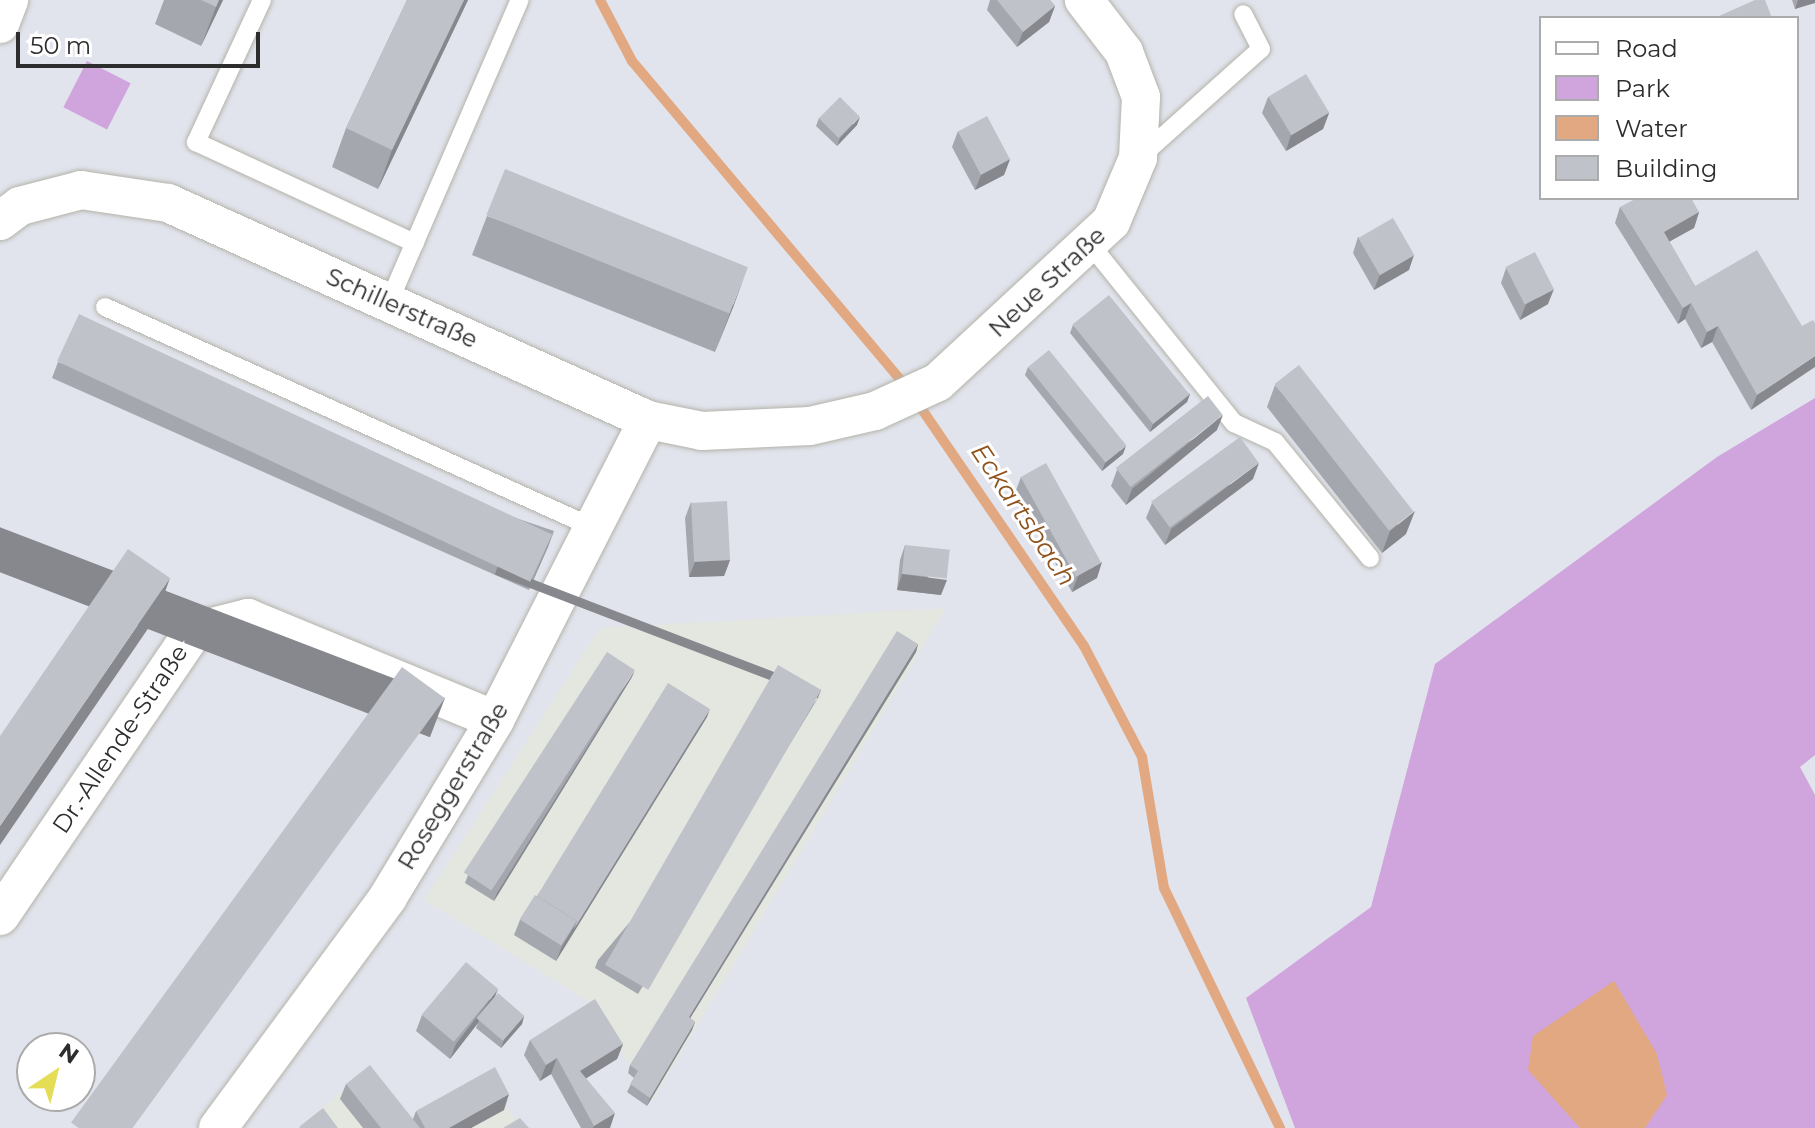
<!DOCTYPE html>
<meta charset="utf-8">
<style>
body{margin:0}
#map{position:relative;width:1815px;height:1128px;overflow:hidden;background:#e1e4ec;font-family:Montserrat,sans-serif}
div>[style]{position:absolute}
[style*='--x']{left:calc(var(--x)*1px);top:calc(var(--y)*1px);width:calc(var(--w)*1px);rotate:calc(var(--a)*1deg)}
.industrial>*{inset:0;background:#e4e6e0}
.green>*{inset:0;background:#d0a4dc;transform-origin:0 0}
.water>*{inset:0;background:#e1a881}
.stream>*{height:10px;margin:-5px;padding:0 5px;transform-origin:5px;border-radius:5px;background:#e1a881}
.roads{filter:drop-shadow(0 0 2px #b4b3aa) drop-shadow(0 0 2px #b4b3aa)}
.lane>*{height:18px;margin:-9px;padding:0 9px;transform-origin:9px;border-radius:9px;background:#fff}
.street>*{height:38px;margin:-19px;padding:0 19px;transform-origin:19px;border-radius:19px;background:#fff}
.wall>*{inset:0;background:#a4a7ad}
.shaded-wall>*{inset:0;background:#86888d;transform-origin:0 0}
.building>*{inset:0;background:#bfc2c9;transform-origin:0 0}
span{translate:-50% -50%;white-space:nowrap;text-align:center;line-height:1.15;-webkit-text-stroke:6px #fff;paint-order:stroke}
.street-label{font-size:24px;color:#2d2d2d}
.water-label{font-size:26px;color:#8f541e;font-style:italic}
.legend{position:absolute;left:1539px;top:16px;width:260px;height:184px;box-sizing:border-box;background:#fff;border:2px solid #ababab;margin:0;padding:10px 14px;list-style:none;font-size:24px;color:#2d2d2d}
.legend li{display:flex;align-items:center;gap:16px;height:40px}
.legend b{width:40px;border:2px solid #ababab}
.north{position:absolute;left:16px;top:1032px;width:80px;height:80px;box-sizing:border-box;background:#fff;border:2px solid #ababab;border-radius:50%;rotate:35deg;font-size:22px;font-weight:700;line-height:32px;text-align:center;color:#2d2d2d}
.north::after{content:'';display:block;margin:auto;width:28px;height:36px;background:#e5dd56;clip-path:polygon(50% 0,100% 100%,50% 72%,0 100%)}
.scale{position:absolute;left:16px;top:32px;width:244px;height:36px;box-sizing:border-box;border:4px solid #2d2d2d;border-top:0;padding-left:10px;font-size:24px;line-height:28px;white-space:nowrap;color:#2d2d2d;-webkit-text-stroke:6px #fff;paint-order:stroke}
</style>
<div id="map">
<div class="industrial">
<i style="clip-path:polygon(946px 608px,652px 1102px,590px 1002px,424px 900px,600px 628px)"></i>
<i style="clip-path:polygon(364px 1073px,410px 1125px,489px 1080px,520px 1128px,297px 1128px)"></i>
</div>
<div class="green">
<i style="left:87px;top:61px;width:49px;height:52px;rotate:27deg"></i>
<i style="clip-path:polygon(1815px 398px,1815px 755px,1800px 767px,1815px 795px,1815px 1128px,1295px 1128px,1246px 998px,1371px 907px,1435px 664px,1717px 457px)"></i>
</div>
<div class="water">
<i style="clip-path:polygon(1614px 981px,1657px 1054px,1667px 1095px,1645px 1128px,1580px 1128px,1528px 1070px,1533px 1036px)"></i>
</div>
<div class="stream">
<i style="--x:600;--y:0;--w:69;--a:62.3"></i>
<i style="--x:632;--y:61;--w:429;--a:49.9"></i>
<i style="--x:908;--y:389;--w:311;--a:55.6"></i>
<i style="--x:1084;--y:646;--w:125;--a:62.4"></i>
<i style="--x:1142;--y:757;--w:133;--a:80.5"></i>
<i style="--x:1164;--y:888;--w:267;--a:64.2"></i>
</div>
<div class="roads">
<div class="lane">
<i style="--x:262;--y:0;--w:157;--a:114.9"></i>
<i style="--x:196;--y:142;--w:241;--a:24.8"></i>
<i style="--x:1140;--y:157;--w:162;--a:-41.8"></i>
<i style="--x:1261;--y:49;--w:39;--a:-117"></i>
<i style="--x:1090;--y:244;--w:230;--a:51.2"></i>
<i style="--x:1234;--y:423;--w:45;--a:24.9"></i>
<i style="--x:1275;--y:442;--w:150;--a:50.7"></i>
<i style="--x:389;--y:302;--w:329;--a:-66.6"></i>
<i style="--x:105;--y:307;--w:534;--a:24.31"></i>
</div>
<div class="street">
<i style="--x:0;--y:24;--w:26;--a:-69"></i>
<i style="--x:0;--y:221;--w:25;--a:-37"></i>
<i style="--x:20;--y:206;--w:63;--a:-14.7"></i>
<i style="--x:81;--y:190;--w:88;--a:8.5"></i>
<i style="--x:168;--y:203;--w:527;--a:24.33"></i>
<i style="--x:648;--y:420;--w:55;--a:11.5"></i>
<i style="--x:702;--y:431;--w:108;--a:-2.7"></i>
<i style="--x:810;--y:426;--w:67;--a:-13"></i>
<i style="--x:875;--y:411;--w:69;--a:-24.7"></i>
<i style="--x:938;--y:382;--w:236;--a:-42.8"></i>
<i style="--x:1111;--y:222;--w:69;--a:-67.1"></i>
<i style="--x:1138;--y:158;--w:61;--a:-87.2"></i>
<i style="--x:1141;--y:97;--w:48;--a:-110.7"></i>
<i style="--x:1124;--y:52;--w:66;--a:-127.6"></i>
<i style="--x:0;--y:916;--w:343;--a:-55.8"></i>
<i style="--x:193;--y:632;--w:57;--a:-14.3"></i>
<i style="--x:248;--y:618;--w:267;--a:22.4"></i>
<i style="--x:218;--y:1128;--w:287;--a:-53.6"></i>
<i style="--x:388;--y:897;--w:207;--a:-58.8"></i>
<i style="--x:495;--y:720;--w:337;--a:-63"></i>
</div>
</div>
<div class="wall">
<i style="clip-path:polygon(164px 0,223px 0,201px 46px,155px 24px)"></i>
<i style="clip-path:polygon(407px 0,468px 0,378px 189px,332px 167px,346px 128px)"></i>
<i style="clip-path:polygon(990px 0,1050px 0,1055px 6px,1049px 22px,1017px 47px,987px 10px)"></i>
<i style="clip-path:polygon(1792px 0,1815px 0,1795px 9px)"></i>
<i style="clip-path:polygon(1268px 97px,1329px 113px,1323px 129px,1286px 151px,1262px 113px)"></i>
<i style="clip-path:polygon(819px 118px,857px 125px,837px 146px,816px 126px)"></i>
<i style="clip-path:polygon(958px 131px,1010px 159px,1004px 175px,975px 190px,952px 147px)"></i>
<i style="clip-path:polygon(1620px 207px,1699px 212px,1694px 228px,1669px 241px,1695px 286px,1802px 326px,1751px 410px,1712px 342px,1701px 348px,1685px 319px,1678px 324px,1615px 223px)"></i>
<i style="clip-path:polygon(487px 216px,734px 305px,715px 352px,472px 255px)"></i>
<i style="clip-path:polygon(1358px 237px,1409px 270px,1374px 290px,1353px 253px)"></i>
<i style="clip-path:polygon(1506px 268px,1548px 304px,1520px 320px,1501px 283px)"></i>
<i style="clip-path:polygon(1073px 325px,1190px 394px,1187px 402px,1150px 432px,1070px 333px)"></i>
<i style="clip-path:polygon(58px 362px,554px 531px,529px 590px,52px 378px)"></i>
<i style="clip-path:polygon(1028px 367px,1123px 454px,1102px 471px,1025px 375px)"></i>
<i style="clip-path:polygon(1275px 385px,1406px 534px,1382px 553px,1267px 407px)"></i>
<i style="clip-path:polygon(1217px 430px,1126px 505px,1111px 486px,1117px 470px)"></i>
<i style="clip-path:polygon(1021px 477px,1097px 578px,1072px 592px,1015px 493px)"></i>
<i style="clip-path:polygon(1253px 479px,1165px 545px,1146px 518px,1152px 503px)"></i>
<i style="clip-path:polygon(691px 502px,730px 560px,724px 576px,689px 577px,685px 518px)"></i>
<i style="clip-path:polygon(905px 545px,941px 595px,897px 590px,900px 560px)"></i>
<i style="clip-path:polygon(918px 644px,916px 652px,690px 1018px,695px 1022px,692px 1030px,647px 1106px,627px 1092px,634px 1078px,628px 1073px,630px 1065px)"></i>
<i style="clip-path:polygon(632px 677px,494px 901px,465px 883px,468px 875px)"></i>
<i style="clip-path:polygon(818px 698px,638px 994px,595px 968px,598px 960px)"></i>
<i style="clip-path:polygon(707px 717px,556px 961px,514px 935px,520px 920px,537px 896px)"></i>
<i style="clip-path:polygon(495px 998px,524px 1016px,522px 1024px,501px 1048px,476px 1028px,478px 1023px,450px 1059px,416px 1031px,422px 1015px)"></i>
<i style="clip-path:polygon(530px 1040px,623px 1044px,617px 1059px,586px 1078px,610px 1128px,581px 1128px,551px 1074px,540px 1081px,524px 1055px)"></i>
<i style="clip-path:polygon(346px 1084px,413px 1119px,416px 1111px,504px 1110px,471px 1128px,363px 1128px,340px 1099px)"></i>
</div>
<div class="shaded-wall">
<i style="clip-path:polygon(219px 0,223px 0,201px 46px,216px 7px)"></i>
<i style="clip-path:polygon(464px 0,468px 0,378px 189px,392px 150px)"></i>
<i style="clip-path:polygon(1798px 0,1815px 0,1815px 3px,1795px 9px)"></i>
<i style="clip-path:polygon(1055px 6px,1049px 22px,1017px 47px,1023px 32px)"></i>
<i style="clip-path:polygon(1329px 113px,1323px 129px,1286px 151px,1291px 135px)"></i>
<i style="clip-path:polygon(860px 117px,857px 125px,837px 146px,840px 138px)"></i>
<i style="clip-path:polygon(1010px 159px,1004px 175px,975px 190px,981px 175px)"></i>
<i style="clip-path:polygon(1699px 212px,1694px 228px,1658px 248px,1664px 232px)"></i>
<i style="clip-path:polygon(1414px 255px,1409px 270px,1374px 290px,1380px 274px)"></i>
<i style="clip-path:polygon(748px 266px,734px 305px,715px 352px,730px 313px)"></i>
<i style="clip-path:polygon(1554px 289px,1548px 304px,1520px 320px,1526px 304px)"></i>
<i style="clip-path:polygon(1691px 303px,1685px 319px,1678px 324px,1683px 308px)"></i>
<i style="clip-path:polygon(1718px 326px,1712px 342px,1701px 348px,1707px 332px)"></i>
<i style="clip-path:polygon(1815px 356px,1815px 367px,1751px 410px,1757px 395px)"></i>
<i style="clip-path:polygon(1190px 394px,1187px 402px,1150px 432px,1153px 424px)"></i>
<i style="clip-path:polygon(1223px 415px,1217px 430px,1126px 505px,1132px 489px)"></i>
<i style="clip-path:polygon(1126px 446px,1123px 454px,1102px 471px,1105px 463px)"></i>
<i style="clip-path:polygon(1259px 463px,1253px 479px,1165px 545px,1171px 529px)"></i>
<i style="clip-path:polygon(1415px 511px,1406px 534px,1382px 553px,1390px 531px)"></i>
<i style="clip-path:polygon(554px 531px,548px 547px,529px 590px,535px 575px)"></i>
<i style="clip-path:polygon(730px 560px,724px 576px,689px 577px,695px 562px)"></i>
<i style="clip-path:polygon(1102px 562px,1097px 578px,1072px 592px,1078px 576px)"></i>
<i style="clip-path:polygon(902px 574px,947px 580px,941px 595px,897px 590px)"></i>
<i style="clip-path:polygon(170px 578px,156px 617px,0 845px,0 826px)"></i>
<i style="clip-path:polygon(918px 644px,916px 652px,686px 1025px,689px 1017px)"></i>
<i style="clip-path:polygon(635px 670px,632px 677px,494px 901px,497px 893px)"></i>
<i style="left:821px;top:690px;width:9px;height:346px;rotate:111deg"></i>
<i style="left:445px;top:698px;width:42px;height:528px;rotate:111deg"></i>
<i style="clip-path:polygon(710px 709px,707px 717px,556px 961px,562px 946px)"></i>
<i style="clip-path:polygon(498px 989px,492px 1004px,479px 1020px,478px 1023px,450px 1059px,456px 1044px)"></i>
<i style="clip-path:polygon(524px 1016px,522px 1024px,501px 1048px,504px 1040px)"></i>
<i style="clip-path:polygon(695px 1022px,692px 1030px,647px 1106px,650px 1098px)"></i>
<i style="clip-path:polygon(623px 1044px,617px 1059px,574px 1086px,580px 1071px)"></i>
<i style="clip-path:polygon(557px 1058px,551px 1074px,540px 1081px,546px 1065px)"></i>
<i style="clip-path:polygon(509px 1094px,504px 1110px,471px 1128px,449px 1128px)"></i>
<i style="clip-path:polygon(615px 1113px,610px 1128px,593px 1128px,594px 1126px)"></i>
</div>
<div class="building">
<i style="clip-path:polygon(201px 0,219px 0,216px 7px)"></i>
<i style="clip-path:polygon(407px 0,464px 0,392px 150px,346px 128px)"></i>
<i style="clip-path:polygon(997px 0,1050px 0,1055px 6px,1023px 32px)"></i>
<i style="clip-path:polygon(1755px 0,1765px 0,1772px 18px,1720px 18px,1719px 16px)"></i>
<i style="left:1306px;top:74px;width:45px;height:44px;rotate:59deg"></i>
<i style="left:840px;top:97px;width:28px;height:30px;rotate:45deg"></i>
<i style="left:987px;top:116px;width:49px;height:33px;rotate:62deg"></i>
<i style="left:505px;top:169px;width:262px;height:50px;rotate:22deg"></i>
<i style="clip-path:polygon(1637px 198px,1691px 198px,1699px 212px,1664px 232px,1695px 286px,1757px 250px,1802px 326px,1813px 320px,1815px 323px,1815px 356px,1757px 395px,1718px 326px,1707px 332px,1691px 303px,1683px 308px,1620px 207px)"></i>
<i style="left:1393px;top:218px;width:43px;height:40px;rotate:60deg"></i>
<i style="left:1535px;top:252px;width:42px;height:33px;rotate:63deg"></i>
<i style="left:1109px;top:295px;width:128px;height:47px;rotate:51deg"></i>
<i style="left:79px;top:314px;width:522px;height:52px;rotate:25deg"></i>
<i style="left:1049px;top:350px;width:123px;height:27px;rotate:51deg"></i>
<i style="left:1299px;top:365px;width:186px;height:31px;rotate:52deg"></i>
<i style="left:1208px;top:396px;width:24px;height:117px;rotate:52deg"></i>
<i style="left:1240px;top:437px;width:32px;height:110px;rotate:54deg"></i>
<i style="left:1046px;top:463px;width:114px;height:29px;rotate:61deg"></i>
<i style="left:727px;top:501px;width:59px;height:36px;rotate:87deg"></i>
<i style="left:905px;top:545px;width:45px;height:29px;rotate:6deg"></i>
<i style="clip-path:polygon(128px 549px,170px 578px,0 826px,0 736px)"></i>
<i style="clip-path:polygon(897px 631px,918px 644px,689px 1017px,695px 1022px,650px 1098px,630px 1084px,638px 1071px,630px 1065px)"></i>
<i style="left:607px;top:652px;width:33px;height:263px;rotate:33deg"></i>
<i style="left:778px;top:665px;width:50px;height:346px;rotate:30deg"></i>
<i style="left:402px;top:667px;width:53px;height:563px;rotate:36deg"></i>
<i style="clip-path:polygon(668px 683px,710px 709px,574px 929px,577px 921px,537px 896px)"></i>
<i style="left:535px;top:895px;width:49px;height:29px;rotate:32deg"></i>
<i style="left:466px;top:962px;width:42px;height:69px;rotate:40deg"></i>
<i style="left:498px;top:993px;width:35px;height:33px;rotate:41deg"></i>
<i style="clip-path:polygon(595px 999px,623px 1044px,580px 1071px,615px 1113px,594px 1126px,557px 1058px,546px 1065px,530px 1040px)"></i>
<i style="clip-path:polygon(370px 1065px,420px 1128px,381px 1128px,346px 1084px)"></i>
<i style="clip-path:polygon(495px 1067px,509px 1094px,449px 1128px,425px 1128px,416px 1111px)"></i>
<i style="clip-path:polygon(323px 1108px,338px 1128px,300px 1128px,299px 1127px)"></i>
<i style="clip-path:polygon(520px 1118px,529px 1128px,503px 1128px)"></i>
</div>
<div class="street-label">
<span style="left:1047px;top:282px;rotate:-43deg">Neue Straße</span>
<span style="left:402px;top:308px;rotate:24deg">Schillerstraße</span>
<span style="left:120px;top:739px;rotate:-56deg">Dr.-Allende-Straße</span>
<span style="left:453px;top:786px;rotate:-59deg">Roseggerstraße</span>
</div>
<div class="water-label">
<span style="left:1023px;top:515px;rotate:56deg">Eckartsbach</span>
</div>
<ul class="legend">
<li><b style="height:10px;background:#fff"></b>Road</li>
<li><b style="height:22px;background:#d0a4dc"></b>Park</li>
<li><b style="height:22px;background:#e1a881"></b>Water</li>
<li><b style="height:22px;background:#bfc2c9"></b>Building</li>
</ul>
<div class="north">N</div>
<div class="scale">50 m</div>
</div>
